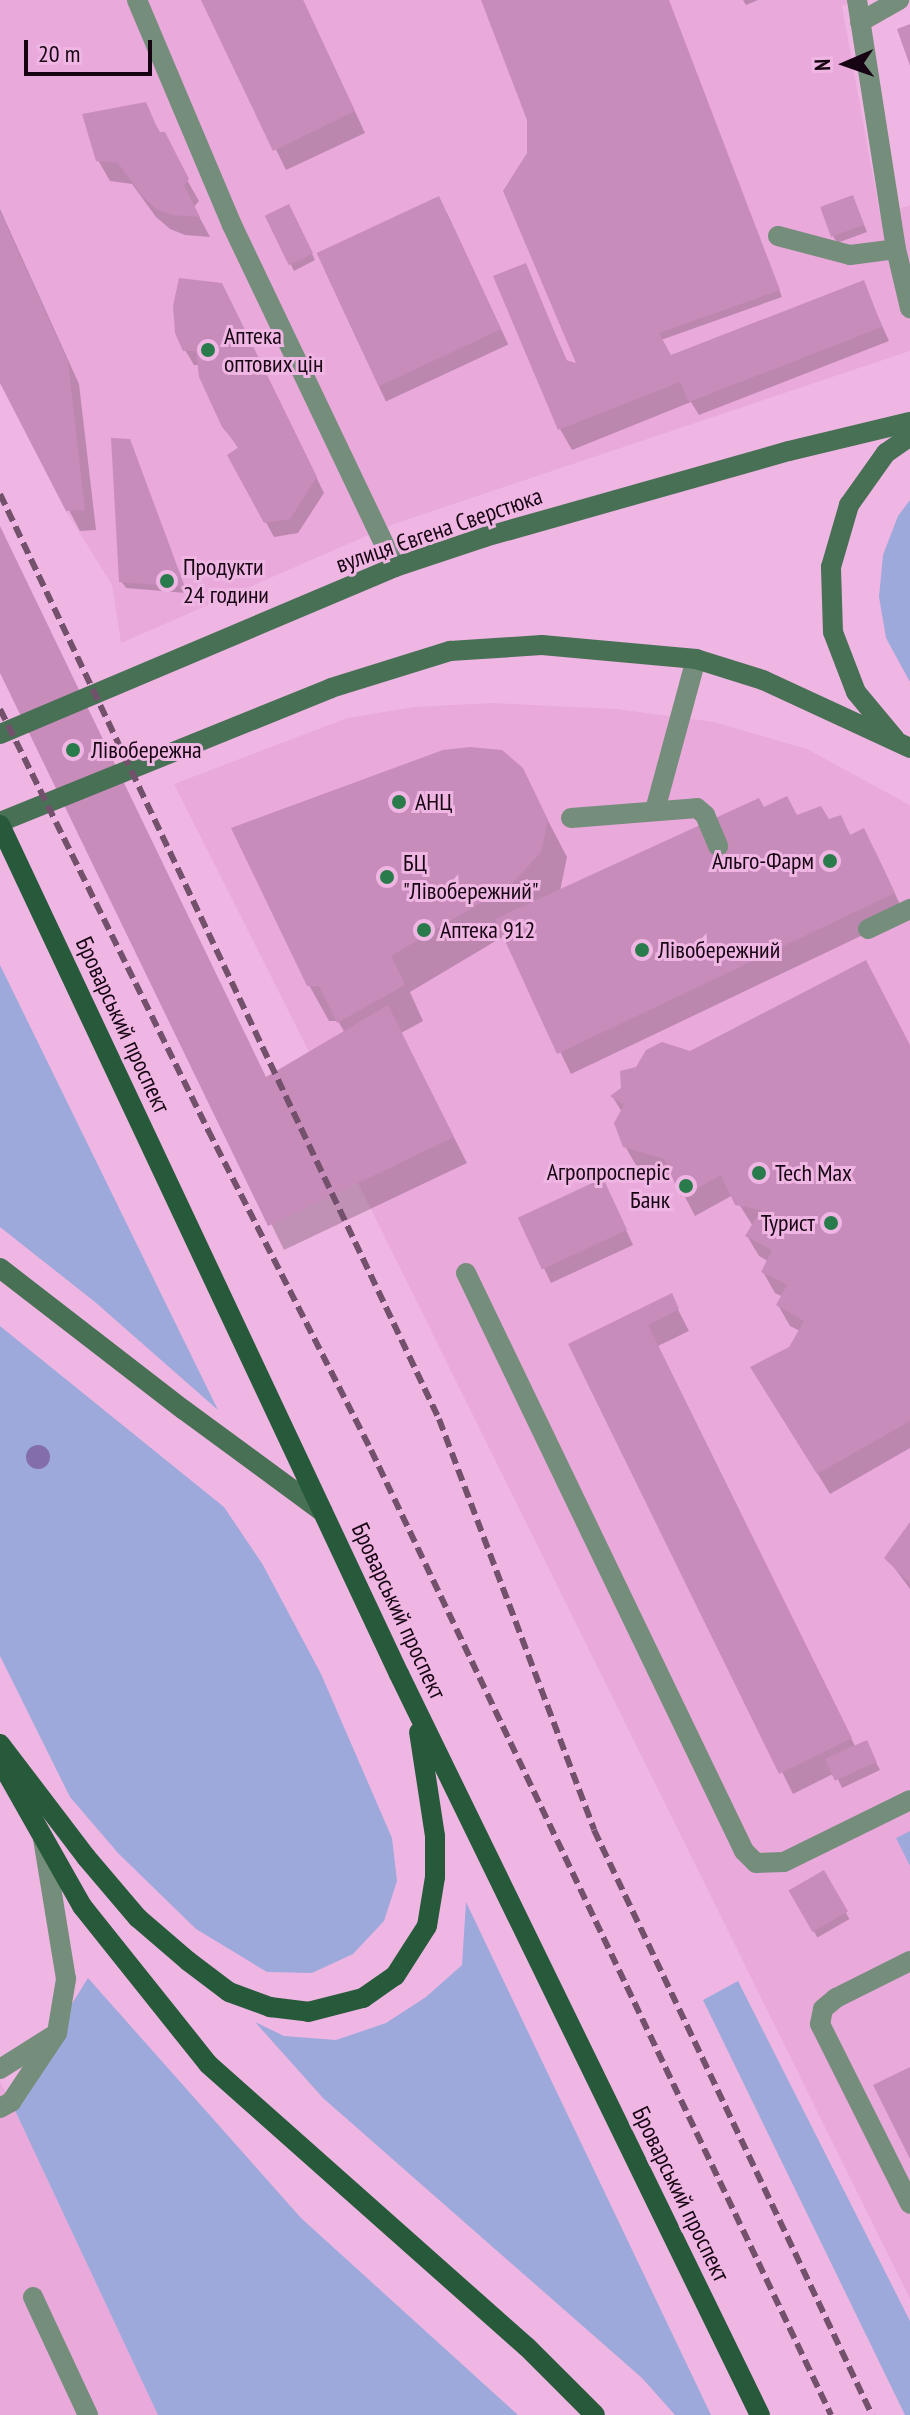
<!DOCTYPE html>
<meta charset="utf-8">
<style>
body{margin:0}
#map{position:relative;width:910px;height:2415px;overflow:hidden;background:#f0b6e3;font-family:"PT Sans Narrow",sans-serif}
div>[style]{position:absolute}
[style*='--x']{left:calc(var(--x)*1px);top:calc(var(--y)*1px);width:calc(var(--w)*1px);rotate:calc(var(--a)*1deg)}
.built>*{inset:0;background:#eaa9db}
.green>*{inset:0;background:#9da9db}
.shadow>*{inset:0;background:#0003;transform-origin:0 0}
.building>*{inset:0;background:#c88cbb;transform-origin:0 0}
.lane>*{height:20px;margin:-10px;padding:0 10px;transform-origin:10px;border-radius:10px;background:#748e7b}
.secondary>*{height:20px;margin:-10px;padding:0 10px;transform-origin:10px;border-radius:10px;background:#487055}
.primary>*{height:20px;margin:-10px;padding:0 10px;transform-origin:10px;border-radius:10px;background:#275a3b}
.rail>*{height:6px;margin-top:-3px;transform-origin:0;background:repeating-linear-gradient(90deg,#73506c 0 12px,transparent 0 18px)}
.trees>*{width:24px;height:24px;margin:-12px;border-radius:50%;background:#846dab}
.dots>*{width:22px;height:22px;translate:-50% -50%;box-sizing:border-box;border:4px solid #f0b6e3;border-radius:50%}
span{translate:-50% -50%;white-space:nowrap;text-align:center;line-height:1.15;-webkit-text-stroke:6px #f0b6e3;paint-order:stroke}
.poi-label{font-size:24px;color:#160413}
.left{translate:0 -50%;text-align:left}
.right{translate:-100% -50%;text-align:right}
.street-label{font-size:24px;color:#160413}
.north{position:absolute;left:806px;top:24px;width:80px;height:80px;-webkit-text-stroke:6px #f0b6e3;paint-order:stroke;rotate:268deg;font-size:22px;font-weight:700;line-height:32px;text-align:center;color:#160413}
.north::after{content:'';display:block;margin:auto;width:28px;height:36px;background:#160413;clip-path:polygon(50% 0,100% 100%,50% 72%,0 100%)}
.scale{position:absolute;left:24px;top:40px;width:128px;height:36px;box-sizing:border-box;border:4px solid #160413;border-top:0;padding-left:10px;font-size:24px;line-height:28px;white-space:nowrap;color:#160413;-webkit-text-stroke:6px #f0b6e3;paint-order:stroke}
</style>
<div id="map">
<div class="built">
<i style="clip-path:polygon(0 0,853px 0,842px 6px,880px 215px,910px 205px,910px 351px,394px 524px,121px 643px,112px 585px,66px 511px,0 383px,54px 332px,0 212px)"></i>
<i style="clip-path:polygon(492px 703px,617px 709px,714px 722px,807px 749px,910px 805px,910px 2299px,358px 1183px,453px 1137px,309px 1052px,174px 784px,347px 718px,413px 707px)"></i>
<i style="clip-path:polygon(0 2082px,11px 2102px,158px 2415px,0 2415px)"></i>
</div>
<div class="green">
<i style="clip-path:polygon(910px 500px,910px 682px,886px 638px,879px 597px,883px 555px,898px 516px)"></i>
<i style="clip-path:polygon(0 965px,167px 1306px,218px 1410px,95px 1302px,0 1227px)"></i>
<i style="clip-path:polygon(0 1326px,224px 1507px,263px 1565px,321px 1674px,392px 1838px,397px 1881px,384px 1921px,353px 1954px,312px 1973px,267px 1972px,196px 1929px,118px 1853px,70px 1797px,0 1656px)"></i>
<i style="clip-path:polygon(910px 1831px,910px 1866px,896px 1838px)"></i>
<i style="clip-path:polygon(466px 1902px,711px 2415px,675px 2415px,642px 2378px,323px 2098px,255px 2022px,284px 2036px,336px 2040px,386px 2023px,426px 1997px,462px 1965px)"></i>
<i style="clip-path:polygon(88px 1978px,301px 2218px,518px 2415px,158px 2415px,11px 2102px)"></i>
<i style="clip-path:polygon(738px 1981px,910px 2321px,910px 2415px,905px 2415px,703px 2000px)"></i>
</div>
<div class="shadow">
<i style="clip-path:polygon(203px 0,303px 0,365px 133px,286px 170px)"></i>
<i style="clip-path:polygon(483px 0,668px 0,782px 297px,661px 340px,671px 357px,863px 283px,889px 341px,699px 415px,691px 402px,572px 450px,560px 429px,525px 265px,568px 363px,579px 366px,529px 154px,529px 120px)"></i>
<i style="clip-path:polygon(743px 0,758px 0,746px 5px)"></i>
<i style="clip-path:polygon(144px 104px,199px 201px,194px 207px,210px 237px,185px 235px,170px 229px,156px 217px,132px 184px,110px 181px,98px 160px)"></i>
<i style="clip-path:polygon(856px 204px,867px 232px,837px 243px,833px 236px)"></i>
<i style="clip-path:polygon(0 209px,79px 384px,96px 530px,80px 531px,0 378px)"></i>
<i style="clip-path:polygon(292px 213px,315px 260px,294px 271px,267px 216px)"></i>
<i style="left:447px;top:213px;width:145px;height:135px;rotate:65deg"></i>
<i style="clip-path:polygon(230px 300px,324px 493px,298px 533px,274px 537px,230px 456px,239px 449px,223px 426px,199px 365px,194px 365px,185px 350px)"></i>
<i style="clip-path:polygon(133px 448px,186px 593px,126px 588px,121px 581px)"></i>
<i style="clip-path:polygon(0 529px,266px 1079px,345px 1033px,338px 1021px,329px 1021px,309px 985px,521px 769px,567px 857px,560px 891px,764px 810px,828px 821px,840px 817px,851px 836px,875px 851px,905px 915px,571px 1074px,504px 936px,410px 992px,423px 1021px,401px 1033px,467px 1163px,284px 1250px,0 669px)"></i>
<i style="clip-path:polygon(910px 1047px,910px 1448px,830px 1494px,765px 1388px,800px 1331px,790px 1326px,778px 1305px,783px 1297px,775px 1293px,763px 1272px,768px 1261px,759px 1256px,747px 1236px,753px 1226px,733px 1195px,695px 1216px,675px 1178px,637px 1167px,625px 1146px,622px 1112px,612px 1096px,690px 1053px)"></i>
<i style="clip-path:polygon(610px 1195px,633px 1245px,551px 1283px,520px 1218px)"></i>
<i style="clip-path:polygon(671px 1296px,689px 1331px,658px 1346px,856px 1748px,866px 1743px,880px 1770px,842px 1788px,835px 1773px,793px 1794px,571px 1345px)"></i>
<i style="clip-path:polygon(910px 1525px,910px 1589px,887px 1558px)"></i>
<i style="left:823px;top:1873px;width:53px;height:37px;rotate:60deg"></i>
</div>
<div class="building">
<i style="clip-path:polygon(201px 0,303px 0,355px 111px,273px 151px)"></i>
<i style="clip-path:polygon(481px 0,669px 0,780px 290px,659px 333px,671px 355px,864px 280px,882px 327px,689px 402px,680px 382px,558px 430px,493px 276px,526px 263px,566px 360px,576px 363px,503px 191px,527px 153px,527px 120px)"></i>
<i style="clip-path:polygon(910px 24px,910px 66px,897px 29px)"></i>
<i style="clip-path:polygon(146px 102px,159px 132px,165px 132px,189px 179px,184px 185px,200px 217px,172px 215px,156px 209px,142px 196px,118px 163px,96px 161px,82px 114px)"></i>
<i style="left:853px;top:195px;width:32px;height:35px;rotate:70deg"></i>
<i style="left:439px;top:196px;width:147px;height:135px;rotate:65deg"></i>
<i style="left:289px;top:204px;width:55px;height:27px;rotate:64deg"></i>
<i style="clip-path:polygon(0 212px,68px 362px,85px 510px,66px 511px,0 383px)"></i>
<i style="clip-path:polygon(179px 278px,222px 283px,317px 477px,290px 519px,264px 523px,227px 455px,239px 447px,222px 427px,199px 377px,196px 351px,183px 351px,175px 333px,173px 306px)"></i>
<i style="clip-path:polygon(111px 438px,130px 439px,185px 587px,119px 582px)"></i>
<i style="clip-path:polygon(0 526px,266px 1077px,388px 1005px,454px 1137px,268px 1226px,0 673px)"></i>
<i style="clip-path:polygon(470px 747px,502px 750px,523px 768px,548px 820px,541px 852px,511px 885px,391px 956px,405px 985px,337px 1023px,319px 986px,307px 986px,231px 828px,443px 750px)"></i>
<i style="clip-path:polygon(787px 796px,797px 815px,821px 806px,829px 819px,841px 815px,850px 835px,864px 828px,895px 893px,557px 1054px,495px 919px,759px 798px,764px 807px)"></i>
<i style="clip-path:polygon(866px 960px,910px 1045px,910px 1421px,817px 1474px,750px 1367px,789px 1347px,804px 1321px,776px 1305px,787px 1285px,761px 1272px,772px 1250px,745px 1236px,761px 1210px,735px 1205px,721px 1175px,681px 1197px,664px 1159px,623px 1147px,614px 1123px,624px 1105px,610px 1096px,621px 1088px,620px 1071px,636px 1067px,646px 1050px,662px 1042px,690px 1051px)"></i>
<i style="left:603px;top:1178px;width:57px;height:94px;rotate:65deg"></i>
<i style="clip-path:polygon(672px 1293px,679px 1309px,648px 1325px,852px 1738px,779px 1774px,568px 1344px)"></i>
<i style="clip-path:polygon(910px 1522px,910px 1583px,884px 1558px)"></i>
<i style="left:867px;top:1740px;width:24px;height:46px;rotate:66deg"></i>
<i style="left:824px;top:1870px;width:48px;height:41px;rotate:60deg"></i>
<i style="clip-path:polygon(910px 2067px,910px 2159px,873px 2085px)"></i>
</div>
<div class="lane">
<i style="--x:137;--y:0;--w:244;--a:67.1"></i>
<i style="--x:232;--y:225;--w:379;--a:64.5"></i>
<i style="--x:857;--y:0;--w:252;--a:81.1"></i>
<i style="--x:860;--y:22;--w:45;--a:-29.4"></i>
<i style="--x:778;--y:236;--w:74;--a:14.8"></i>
<i style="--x:850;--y:255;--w:46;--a:-7.4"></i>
<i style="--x:896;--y:249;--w:61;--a:76.7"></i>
<i style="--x:655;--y:810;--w:156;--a:-74.8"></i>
<i style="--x:571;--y:818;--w:126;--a:-4.5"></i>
<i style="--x:697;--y:808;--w:11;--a:41"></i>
<i style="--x:705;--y:815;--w:34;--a:67"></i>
<i style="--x:868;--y:929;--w:47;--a:-25.5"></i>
<i style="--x:466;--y:1273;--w:641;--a:64.31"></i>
<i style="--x:744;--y:1851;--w:17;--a:45"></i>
<i style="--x:756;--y:1863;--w:28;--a:-2"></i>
<i style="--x:784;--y:1862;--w:140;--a:-26.2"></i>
<i style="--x:910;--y:1961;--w:83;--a:153.4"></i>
<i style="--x:836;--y:1998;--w:17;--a:140"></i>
<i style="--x:823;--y:2009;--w:15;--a:101"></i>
<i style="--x:820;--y:2024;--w:201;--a:63.4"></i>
<i style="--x:0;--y:2069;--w:64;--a:-32.2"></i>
<i style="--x:0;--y:2108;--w:13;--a:-29"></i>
<i style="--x:11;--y:2102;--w:83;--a:-56.3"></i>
<i style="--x:57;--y:2033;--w:55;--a:-80.5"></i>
<i style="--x:66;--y:1979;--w:142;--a:-99.3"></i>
<i style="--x:33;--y:2297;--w:130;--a:65"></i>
</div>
<div class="secondary">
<i style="--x:0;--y:734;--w:429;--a:-22.9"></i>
<i style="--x:395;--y:567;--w:95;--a:-18.4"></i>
<i style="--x:485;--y:537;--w:316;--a:-15.8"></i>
<i style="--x:789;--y:451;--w:124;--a:-13.5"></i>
<i style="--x:895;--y:739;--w:61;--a:-129.7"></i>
<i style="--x:856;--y:692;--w:64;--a:-111"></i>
<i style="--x:833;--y:632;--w:65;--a:-91.8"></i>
<i style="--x:831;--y:567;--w:65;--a:-73.8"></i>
<i style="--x:849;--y:505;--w:64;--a:-54.6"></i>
<i style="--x:886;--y:453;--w:29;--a:-35"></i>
<i style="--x:0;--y:822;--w:357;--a:-22"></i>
<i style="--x:331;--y:688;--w:125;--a:-17.3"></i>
<i style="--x:450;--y:651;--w:92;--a:-3.7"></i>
<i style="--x:542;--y:645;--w:155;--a:5.2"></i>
<i style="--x:696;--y:659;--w:70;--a:17.4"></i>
<i style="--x:763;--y:680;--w:162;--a:24.8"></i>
<i style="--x:0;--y:1268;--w:232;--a:37.7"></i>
<i style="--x:184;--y:1410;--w:172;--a:36.3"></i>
</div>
<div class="primary">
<i style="--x:0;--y:825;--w:938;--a:64.83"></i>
<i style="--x:399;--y:1674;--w:824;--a:64.03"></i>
<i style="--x:0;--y:1744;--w:142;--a:52.7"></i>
<i style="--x:86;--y:1857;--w:80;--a:49.6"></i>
<i style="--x:138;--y:1918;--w:66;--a:40.7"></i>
<i style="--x:188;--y:1961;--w:51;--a:37.1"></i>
<i style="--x:229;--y:1992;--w:44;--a:20.1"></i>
<i style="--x:270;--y:2007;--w:38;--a:7"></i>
<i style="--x:308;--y:2012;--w:57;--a:-14.3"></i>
<i style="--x:363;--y:1998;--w:39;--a:-35"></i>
<i style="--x:395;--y:1976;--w:59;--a:-57.4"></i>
<i style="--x:427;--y:1926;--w:50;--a:-80.7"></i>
<i style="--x:435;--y:1877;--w:41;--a:-90"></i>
<i style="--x:435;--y:1836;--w:105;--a:-98.7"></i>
<i style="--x:0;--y:1761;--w:167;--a:60.5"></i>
<i style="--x:82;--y:1906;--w:202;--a:51.4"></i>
<i style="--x:208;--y:2064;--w:426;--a:41.6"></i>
<i style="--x:527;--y:2347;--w:96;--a:45"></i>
</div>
<div class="rail">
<i style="--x:0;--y:494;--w:1024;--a:64.61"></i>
<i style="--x:439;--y:1419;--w:439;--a:69.3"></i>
<i style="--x:594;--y:1830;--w:648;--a:64.58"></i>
<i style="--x:0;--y:709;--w:470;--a:63.7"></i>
<i style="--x:208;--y:1130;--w:359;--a:63"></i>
<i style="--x:371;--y:1450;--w:1069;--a:64.51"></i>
</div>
<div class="trees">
<i style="left:38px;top:1457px"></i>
</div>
<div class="dots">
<i style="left:208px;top:350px;background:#2a7b4c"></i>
<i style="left:167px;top:581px;background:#2a7b4c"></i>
<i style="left:73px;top:750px;background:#2a7b4c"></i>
<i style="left:399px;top:802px;background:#2a7b4c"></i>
<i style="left:830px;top:861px;background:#2a7b4c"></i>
<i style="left:387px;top:877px;background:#2a7b4c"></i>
<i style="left:424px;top:930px;background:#2a7b4c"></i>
<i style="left:642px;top:950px;background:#2a7b4c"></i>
<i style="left:759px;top:1173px;background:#2a7b4c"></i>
<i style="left:686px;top:1186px;background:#2a7b4c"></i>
<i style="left:831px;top:1223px;background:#2a7b4c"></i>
</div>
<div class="poi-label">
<span class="left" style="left:224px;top:350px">Аптека<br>оптових цін</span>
<span class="left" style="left:183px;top:581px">Продукти<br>24 години</span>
<span class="left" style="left:91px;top:750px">Лівобережна</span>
<span class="left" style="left:415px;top:802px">АНЦ</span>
<span class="right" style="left:814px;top:861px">Альго-Фарм</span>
<span class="left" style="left:403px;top:877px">БЦ<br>"Лівобережний"</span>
<span class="left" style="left:440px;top:930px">Аптека 912</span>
<span class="left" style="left:658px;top:950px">Лівобережний</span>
<span class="right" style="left:670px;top:1186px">Агропросперіс<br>Банк</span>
<span class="left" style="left:775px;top:1173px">Tech Max</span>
<span class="right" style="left:815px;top:1223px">Турист</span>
</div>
<div class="street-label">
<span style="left:439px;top:530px;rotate:-19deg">вулиця Євгена Сверстюка</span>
<span style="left:123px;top:1025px;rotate:65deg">Броварський проспект</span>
<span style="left:399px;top:1611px;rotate:65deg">Броварський проспект</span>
<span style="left:681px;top:2194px;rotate:64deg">Броварський проспект</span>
</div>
<div class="north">N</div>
<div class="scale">20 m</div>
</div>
